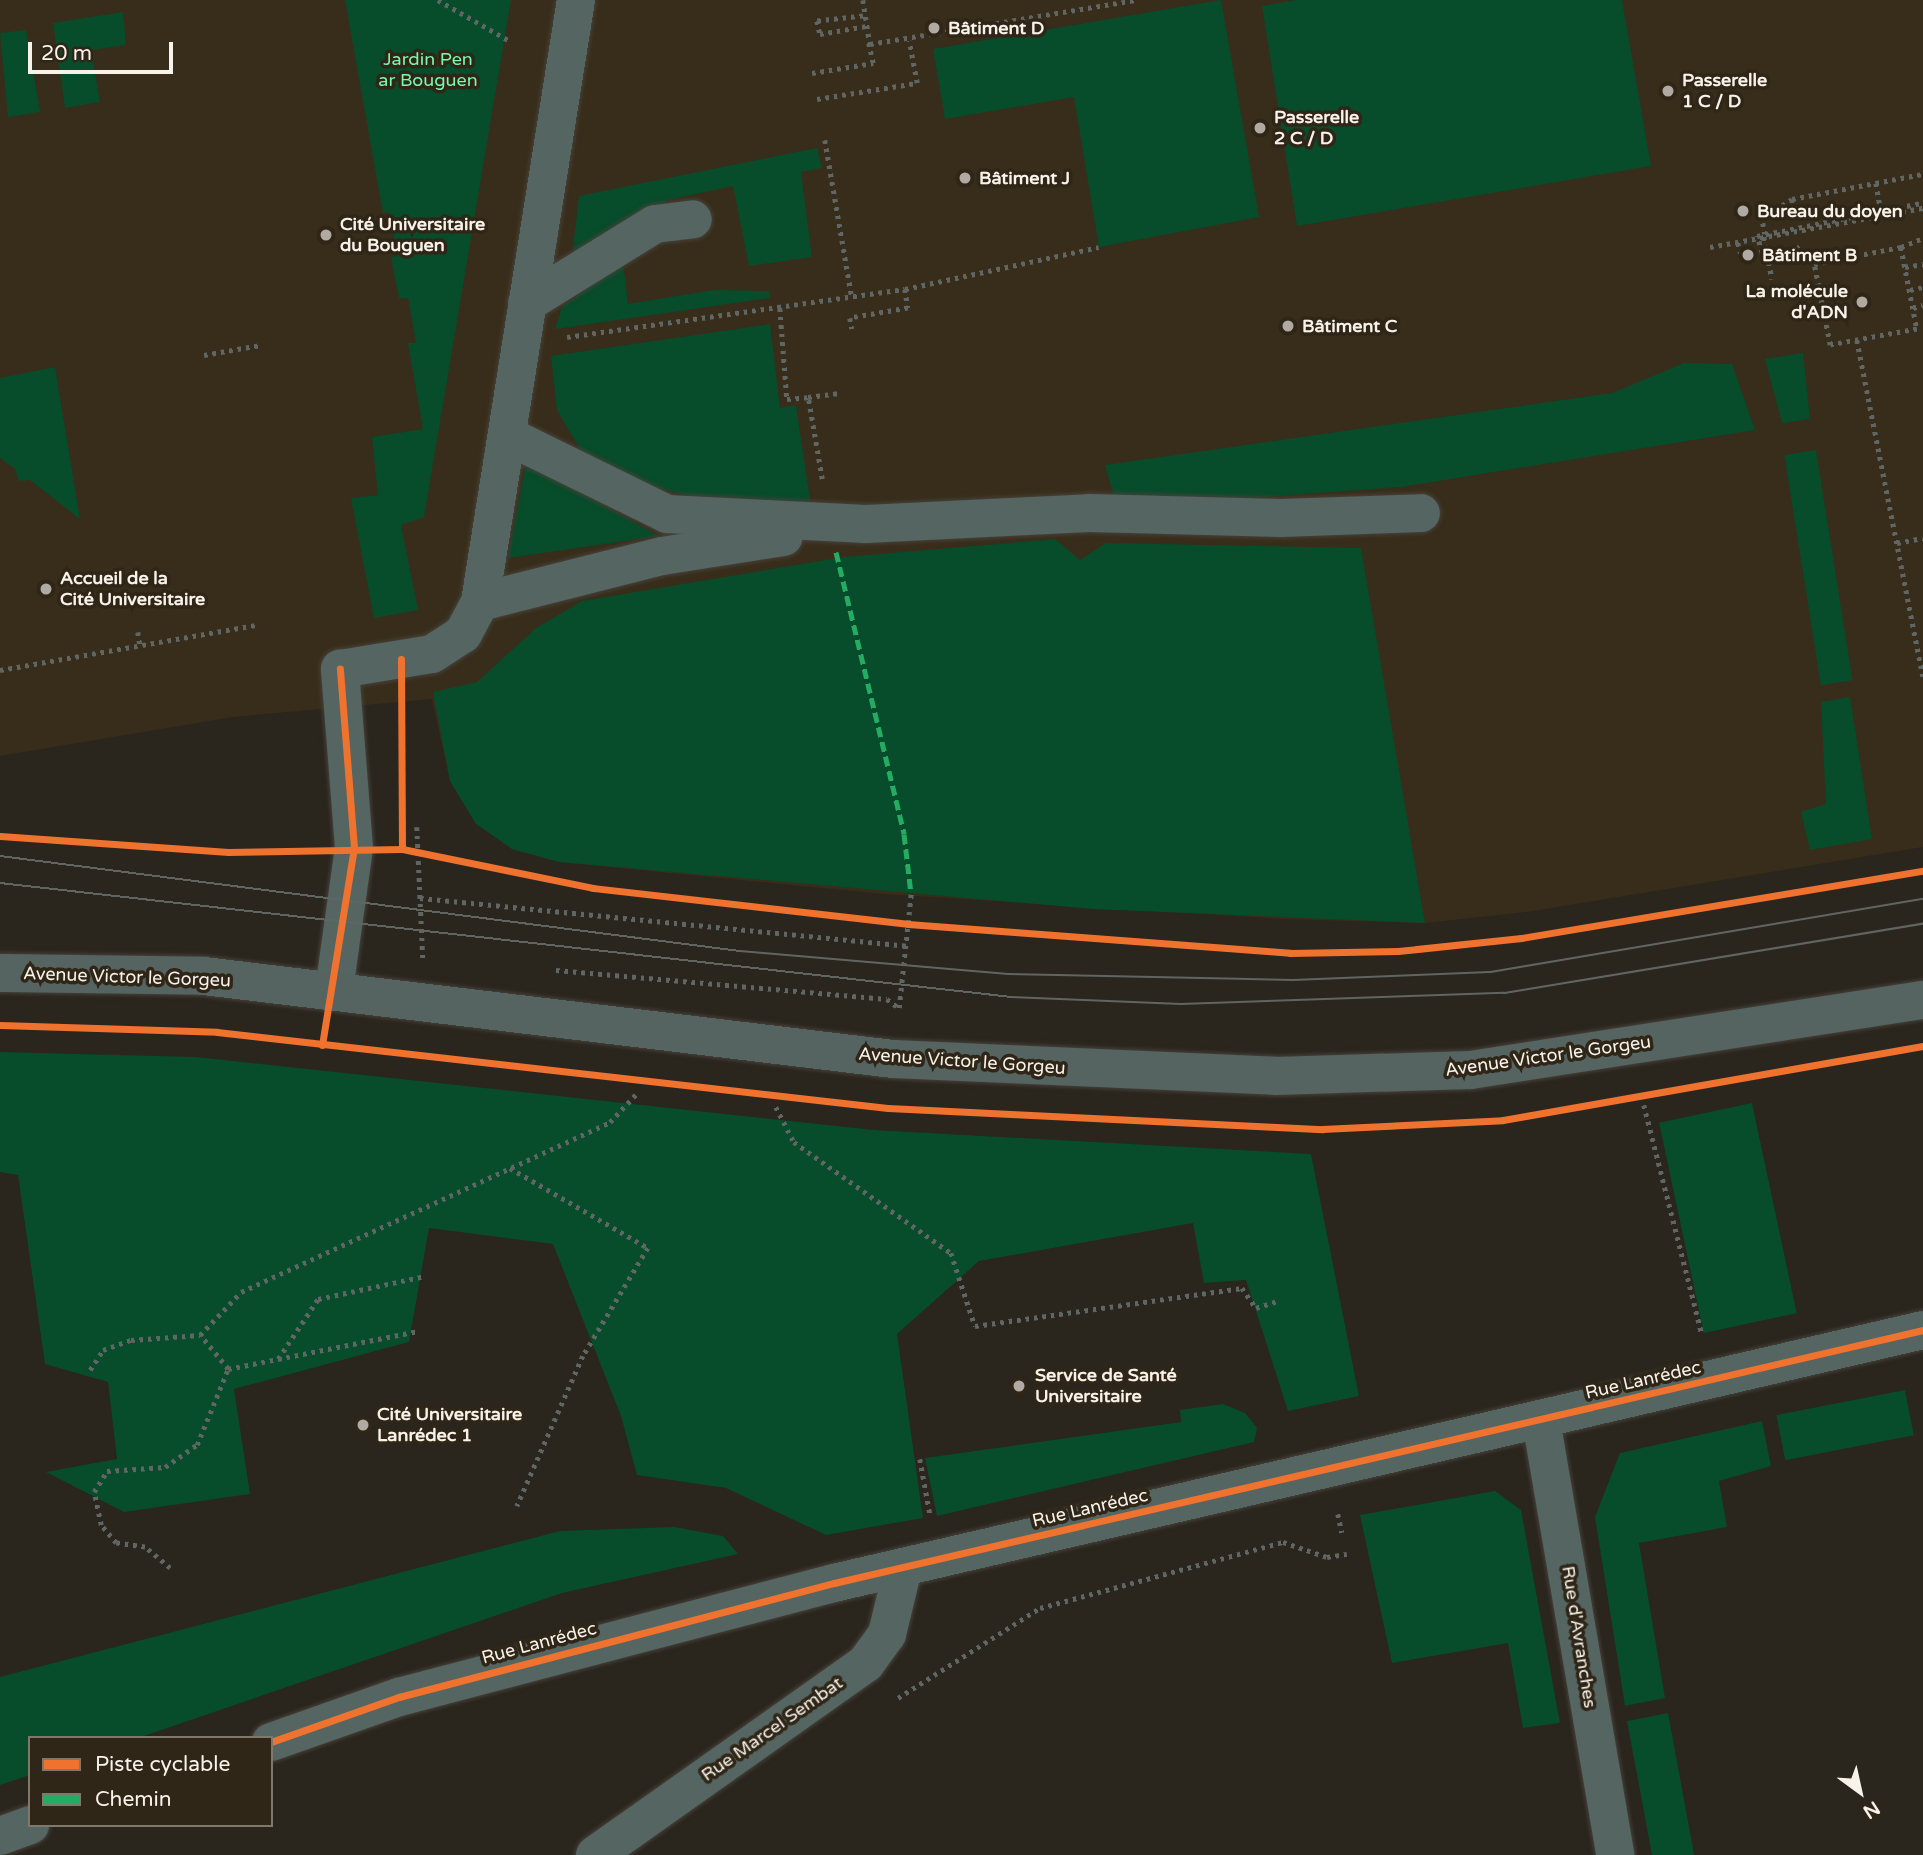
<!DOCTYPE html>
<meta charset="utf-8">
<style>
body{margin:0}
#map{position:relative;width:1923px;height:1855px;overflow:hidden;background:#2a251d;font-family:"Varela Round",sans-serif}
div>[style]{position:absolute}
[style*='--x']{left:calc(var(--x)*1px);top:calc(var(--y)*1px);width:calc(var(--w)*1px);rotate:calc(var(--a)*1deg)}
.built>*{inset:0;background:#382d1a}
.green>*{inset:0;background:#074c2b;transform-origin:0 0}
.path>*{height:4.5px;margin-top:-2.25px;transform-origin:0;background:repeating-linear-gradient(90deg,#606663 0 3.5px,transparent 0 8.5px)}
.roads{filter:drop-shadow(0 0 2px #46413a) drop-shadow(0 0 2px #46413a)}
.minor>*{height:38px;margin:-19px;padding:0 19px;transform-origin:19px;border-radius:19px;background:#556562}
.major>*{height:38px;margin:-19px;padding:0 19px;transform-origin:19px;border-radius:19px;background:#556460}
.tram>*{height:2px;margin:-1px;padding:0 1px;transform-origin:1px;border-radius:1px;background:#616560}
.quiet>*{height:5px;margin-top:-2.5px;transform-origin:0;background:repeating-linear-gradient(90deg,#26ab63 0 10px,transparent 0 15px)}
.cycleway>*{height:7px;margin:-3.5px;padding:0 3.5px;transform-origin:3.5px;border-radius:3.5px;background:#ef722f}
.dots>*{width:19px;height:19px;translate:-50% -50%;box-sizing:border-box;border:4px solid #2f2618;border-radius:50%}
span{translate:-50% -50%;white-space:nowrap;text-align:center;line-height:1.15;-webkit-text-stroke:7px #2f2618;paint-order:stroke}
.poi-label{font-size:18px;color:#f8f2e9;font-weight:700}
.left{translate:0 -50%;text-align:left}
.right{translate:-100% -50%;text-align:right}
.park-label{font-size:18px;color:#79f9ac}
.street-label{font-size:18px;color:#f8f2e9}
.legend{position:absolute;left:28px;top:1736px;width:245px;height:91px;box-sizing:border-box;background:#2f2618;border:2px solid #7f786c;margin:0;padding:9px 12px;list-style:none;font-size:21px;color:#f8f2e9}
.legend li{display:flex;align-items:center;gap:14px;height:35px}
.legend b{width:35px;border:2px solid #7f786c}
.north{position:absolute;left:1825px;top:1757px;width:70px;height:70px;-webkit-text-stroke:5px #2f2618;paint-order:stroke;rotate:147deg;font-size:19px;font-weight:700;line-height:28px;text-align:center;color:#f8f2e9}
.north::after{content:'';display:block;margin:auto;width:24px;height:32px;background:#f8f2e9;clip-path:polygon(50% 0,100% 100%,50% 72%,0 100%)}
.scale{position:absolute;left:28px;top:42px;width:145px;height:32px;box-sizing:border-box;border:4px solid #f8f2e9;border-top:0;padding-left:9px;font-size:21px;line-height:24px;white-space:nowrap;color:#f8f2e9;-webkit-text-stroke:5px #2f2618;paint-order:stroke}
</style>
<div id="map">
<div class="built">
<i style="clip-path:polygon(0 0,1923px 0,1923px 847px,1527px 912px,1425px 923px,1283px 919px,884px 894px,559px 862px,512px 849px,476px 824px,450px 781px,432px 699px,233px 717px,0 756px)"></i>
</div>
<div class="green">
<i style="clip-path:polygon(345px 0,511px 0,424px 517px,401px 525px,418px 610px,374px 618px,351px 498px,378px 495px,372px 437px,423px 429px,408px 343px,416px 343px,413px 325px,408px 298px,399px 299px,391px 257px,398px 256px,389px 212px,383px 213px)"></i>
<i style="clip-path:polygon(1221px 0,1259px 217px,1099px 247px,1074px 97px,945px 119px,933px 49px)"></i>
<i style="clip-path:polygon(1296px 0,1622px 0,1651px 166px,1297px 226px,1262px 6px)"></i>
<i style="clip-path:polygon(123px 12px,126px 45px,91px 50px,100px 102px,65px 108px,53px 23px)"></i>
<i style="clip-path:polygon(26px 30px,40px 112px,8px 117px,0 33px)"></i>
<i style="clip-path:polygon(817px 148px,822px 168px,801px 172px,812px 257px,749px 266px,733px 186px,668px 200px,572px 256px,579px 196px)"></i>
<i style="clip-path:polygon(623px 263px,628px 304px,714px 290px,769px 291px,770px 298px,555px 329px,562px 307px)"></i>
<i style="clip-path:polygon(770px 324px,780px 408px,796px 405px,811px 507px,729px 506px,650px 486px,583px 454px,557px 410px,551px 356px)"></i>
<i style="clip-path:polygon(1803px 353px,1810px 419px,1782px 423px,1765px 359px)"></i>
<i style="clip-path:polygon(1684px 363px,1732px 364px,1755px 430px,1401px 487px,1141px 506px,1115px 500px,1105px 465px,1612px 393px)"></i>
<i style="clip-path:polygon(55px 367px,80px 519px,30px 480px,19px 481px,15px 469px,0 458px,0 378px)"></i>
<i style="left:1816px;top:450px;width:233px;height:32px;rotate:81deg"></i>
<i style="clip-path:polygon(526px 463px,659px 536px,508px 558px)"></i>
<i style="clip-path:polygon(1055px 539px,1080px 560px,1106px 543px,1361px 548px,1425px 923px,1093px 909px,559px 862px,512px 849px,476px 824px,450px 781px,433px 692px,477px 682px,536px 628px,582px 601px,844px 557px)"></i>
<i style="clip-path:polygon(1850px 697px,1872px 839px,1810px 850px,1801px 812px,1826px 804px,1821px 702px)"></i>
<i style="clip-path:polygon(0 1052px,196px 1057px,874px 1130px,1311px 1154px,1359px 1396px,1288px 1411px,1246px 1280px,1204px 1283px,1193px 1223px,979px 1261px,897px 1334px,923px 1518px,826px 1535px,726px 1488px,637px 1475px,621px 1416px,553px 1244px,429px 1228px,409px 1342px,234px 1389px,250px 1494px,124px 1512px,46px 1472px,117px 1459px,108px 1382px,45px 1364px,18px 1175px,0 1172px)"></i>
<i style="left:1752px;top:1103px;width:215px;height:95px;rotate:78deg"></i>
<i style="left:1905px;top:1390px;width:46px;height:131px;rotate:79deg"></i>
<i style="clip-path:polygon(1223px 1404px,1245px 1413px,1257px 1428px,1254px 1442px,937px 1516px,925px 1458px,1181px 1422px,1180px 1410px)"></i>
<i style="clip-path:polygon(1762px 1421px,1771px 1466px,1719px 1481px,1727px 1527px,1639px 1543px,1665px 1698px,1625px 1706px,1595px 1517px,1620px 1453px)"></i>
<i style="clip-path:polygon(1495px 1491px,1521px 1510px,1560px 1723px,1523px 1728px,1508px 1643px,1392px 1663px,1360px 1515px)"></i>
<i style="clip-path:polygon(674px 1527px,723px 1536px,738px 1554px,562px 1593px,138px 1738px,30px 1738px,30px 1775px,0 1785px,0 1677px,560px 1531px)"></i>
<i style="clip-path:polygon(1668px 1713px,1692px 1843px,1694px 1855px,1652px 1855px,1627px 1721px)"></i>
</div>
<div class="path">
<i style="--x:438;--y:0;--w:81;--a:29.7"></i>
<i style="--x:863;--y:0;--w:45;--a:81"></i>
<i style="--x:870;--y:44;--w:269;--a:-9.4"></i>
<i style="--x:863;--y:16;--w:46;--a:173.8"></i>
<i style="--x:817;--y:21;--w:13;--a:77"></i>
<i style="--x:820;--y:34;--w:48;--a:-9.7"></i>
<i style="--x:812;--y:73;--w:62;--a:-9.3"></i>
<i style="--x:873;--y:63;--w:22;--a:-103"></i>
<i style="--x:817;--y:99;--w:101;--a:-9.1"></i>
<i style="--x:917;--y:83;--w:43;--a:-100.8"></i>
<i style="--x:825;--y:140;--w:160;--a:80.3"></i>
<i style="--x:1876;--y:183;--w:28;--a:80"></i>
<i style="--x:1792;--y:199;--w:133;--a:-10.8"></i>
<i style="--x:1775;--y:210;--w:20;--a:-33"></i>
<i style="--x:1792;--y:199;--w:21;--a:82"></i>
<i style="--x:1763;--y:223;--w:11;--a:80"></i>
<i style="--x:1764;--y:237;--w:43;--a:79.2"></i>
<i style="--x:1738;--y:243;--w:11;--a:75"></i>
<i style="--x:1796;--y:246;--w:25;--a:45"></i>
<i style="--x:1710;--y:247;--w:217;--a:-10.4"></i>
<i style="--x:1901;--y:247;--w:84;--a:79"></i>
<i style="--x:1917;--y:329;--w:88;--a:169.6"></i>
<i style="--x:1830;--y:345;--w:83;--a:-101.2"></i>
<i style="--x:1814;--y:264;--w:89;--a:-11.1"></i>
<i style="--x:1901;--y:247;--w:24;--a:-22"></i>
<i style="--x:1762;--y:253;--w:18;--a:-106"></i>
<i style="--x:1757;--y:236;--w:166;--a:-11.4"></i>
<i style="--x:1905;--y:267;--w:18;--a:-9"></i>
<i style="--x:905;--y:289;--w:198;--a:-12.2"></i>
<i style="--x:1910;--y:290;--w:13;--a:-13"></i>
<i style="--x:780;--y:308;--w:91;--a:85.6"></i>
<i style="--x:787;--y:399;--w:21;--a:-5"></i>
<i style="--x:1913;--y:308;--w:10;--a:-17"></i>
<i style="--x:567;--y:337;--w:341;--a:-8.1"></i>
<i style="--x:905;--y:289;--w:19;--a:81"></i>
<i style="--x:908;--y:308;--w:59;--a:170.2"></i>
<i style="--x:850;--y:318;--w:11;--a:80"></i>
<i style="--x:1857;--y:340;--w:343;--a:78.9"></i>
<i style="--x:204;--y:355;--w:58;--a:-10"></i>
<i style="--x:822;--y:479;--w:83;--a:-99.7"></i>
<i style="--x:808;--y:397;--w:32;--a:-7"></i>
<i style="--x:1897;--y:543;--w:26;--a:-11"></i>
<i style="--x:138;--y:632;--w:13;--a:81"></i>
<i style="--x:0;--y:670;--w:260;--a:-10"></i>
<i style="--x:417;--y:827;--w:132;--a:87.4"></i>
<i style="--x:420;--y:898;--w:489;--a:5.6"></i>
<i style="--x:556;--y:970;--w:332;--a:5"></i>
<i style="--x:887;--y:999;--w:15;--a:37"></i>
<i style="--x:899;--y:1008;--w:115;--a:-84"></i>
<i style="--x:1644;--y:1105;--w:237;--a:75.8"></i>
<i style="--x:776;--y:1107;--w:39;--a:63"></i>
<i style="--x:794;--y:1142;--w:192;--a:35.3"></i>
<i style="--x:951;--y:1253;--w:77;--a:71.8"></i>
<i style="--x:975;--y:1326;--w:270;--a:-8.1"></i>
<i style="--x:1242;--y:1288;--w:24;--a:55"></i>
<i style="--x:1256;--y:1308;--w:23;--a:-18"></i>
<i style="--x:510;--y:1168;--w:160;--a:30.1"></i>
<i style="--x:648;--y:1248;--w:126;--a:121"></i>
<i style="--x:583;--y:1356;--w:164;--a:113.7"></i>
<i style="--x:278;--y:1359;--w:72;--a:-56.3"></i>
<i style="--x:318;--y:1299;--w:109;--a:-12.1"></i>
<i style="--x:228;--y:1369;--w:194;--a:-11.3"></i>
<i style="--x:90;--y:1370;--w:24;--a:-57"></i>
<i style="--x:103;--y:1350;--w:30;--a:-20"></i>
<i style="--x:131;--y:1340;--w:69;--a:-4.1"></i>
<i style="--x:920;--y:1459;--w:56;--a:79.7"></i>
<i style="--x:1338;--y:1514;--w:19;--a:78"></i>
<i style="--x:170;--y:1568;--w:33;--a:-140"></i>
<i style="--x:145;--y:1547;--w:29;--a:-172"></i>
<i style="--x:116;--y:1543;--w:23;--a:-130"></i>
<i style="--x:101;--y:1525;--w:34;--a:-102"></i>
<i style="--x:94;--y:1492;--w:25;--a:-58"></i>
<i style="--x:107;--y:1471;--w:58;--a:-3.9"></i>
<i style="--x:165;--y:1467;--w:39;--a:-35"></i>
<i style="--x:197;--y:1445;--w:82;--a:-67.8"></i>
<i style="--x:228;--y:1369;--w:44;--a:-129.5"></i>
<i style="--x:200;--y:1335;--w:59;--a:-46.4"></i>
<i style="--x:241;--y:1292;--w:406;--a:-24.7"></i>
<i style="--x:610;--y:1122;--w:42;--a:-46.9"></i>
<i style="--x:898;--y:1698;--w:168;--a:-32.4"></i>
<i style="--x:1040;--y:1608;--w:252;--a:-15.2"></i>
<i style="--x:1283;--y:1542;--w:46;--a:18.8"></i>
<i style="--x:1327;--y:1557;--w:20;--a:-9"></i>
</div>
<div class="roads">
<div class="minor">
<i style="--x:527;--y:303;--w:150;--a:-31.7"></i>
<i style="--x:655;--y:224;--w:38;--a:-7"></i>
<i style="--x:508;--y:436;--w:177;--a:26.1"></i>
<i style="--x:667;--y:514;--w:199;--a:2.9"></i>
<i style="--x:866;--y:524;--w:223;--a:-2.8"></i>
<i style="--x:1089;--y:513;--w:192;--a:1.5"></i>
<i style="--x:1281;--y:518;--w:140;--a:-2"></i>
<i style="--x:480;--y:602;--w:188;--a:-14.2"></i>
<i style="--x:662;--y:556;--w:123;--a:-8.9"></i>
<i style="--x:334;--y:990;--w:143;--a:-82"></i>
<i style="--x:354;--y:848;--w:180;--a:-94.5"></i>
<i style="--x:340;--y:669;--w:93;--a:-9.3"></i>
<i style="--x:432;--y:654;--w:37;--a:-33"></i>
<i style="--x:463;--y:634;--w:36;--a:-62"></i>
<i style="--x:480;--y:602;--w:610;--a:-80.94"></i>
<i style="--x:1541;--y:1420;--w:441;--a:80.3"></i>
<i style="--x:271;--y:1742;--w:136;--a:-19.4"></i>
<i style="--x:399;--y:1697;--w:450;--a:-14.7"></i>
<i style="--x:834;--y:1583;--w:1118;--a:-13.08"></i>
<i style="--x:0;--y:1836;--w:32;--a:-20"></i>
<i style="--x:595;--y:1855;--w:332;--a:-35.3"></i>
<i style="--x:866;--y:1663;--w:36;--a:-54"></i>
<i style="--x:887;--y:1634;--w:68;--a:-76.4"></i>
</div>
<div class="major">
<i style="--x:0;--y:973;--w:204;--a:0.8"></i>
<i style="--x:204;--y:976;--w:694;--a:6.87"></i>
<i style="--x:893;--y:1059;--w:383;--a:2.5"></i>
<i style="--x:1276;--y:1076;--w:194;--a:-1.8"></i>
<i style="--x:1470;--y:1070;--w:458;--a:-8.8"></i>
</div>
</div>
<div class="tram">
<i style="--x:0;--y:856;--w:746;--a:7.32"></i>
<i style="--x:740;--y:951;--w:269;--a:4.9"></i>
<i style="--x:1008;--y:974;--w:285;--a:1.2"></i>
<i style="--x:1293;--y:980;--w:197;--a:-2.3"></i>
<i style="--x:1490;--y:972;--w:439;--a:-9.6"></i>
<i style="--x:0;--y:883;--w:1017;--a:6.43"></i>
<i style="--x:1011;--y:997;--w:170;--a:2.4"></i>
<i style="--x:1181;--y:1004;--w:323;--a:-2"></i>
<i style="--x:1504;--y:993;--w:425;--a:-9.4"></i>
</div>
<div class="quiet">
<i style="--x:836;--y:552;--w:290;--a:76.4"></i>
<i style="--x:904;--y:834;--w:60;--a:83.3"></i>
</div>
<div class="cycleway">
<i style="--x:401;--y:659;--w:190;--a:89.7"></i>
<i style="--x:0;--y:836;--w:229;--a:4"></i>
<i style="--x:228;--y:852;--w:174;--a:-1"></i>
<i style="--x:402;--y:849;--w:195;--a:11.5"></i>
<i style="--x:593;--y:888;--w:317;--a:6.5"></i>
<i style="--x:908;--y:924;--w:383;--a:4.3"></i>
<i style="--x:1290;--y:953;--w:108;--a:-1.1"></i>
<i style="--x:1398;--y:951;--w:124;--a:-6"></i>
<i style="--x:1521;--y:938;--w:408;--a:-9.5"></i>
<i style="--x:0;--y:1025;--w:217;--a:1.8"></i>
<i style="--x:217;--y:1032;--w:675;--a:6.46"></i>
<i style="--x:888;--y:1108;--w:435;--a:2.8"></i>
<i style="--x:1322;--y:1129;--w:181;--a:-2.8"></i>
<i style="--x:1503;--y:1120;--w:426;--a:-10"></i>
<i style="--x:322;--y:1045;--w:200;--a:-80.8"></i>
<i style="--x:354;--y:848;--w:180;--a:-94.5"></i>
<i style="--x:271;--y:1742;--w:136;--a:-19.4"></i>
<i style="--x:399;--y:1697;--w:450;--a:-14.7"></i>
<i style="--x:834;--y:1583;--w:1118;--a:-13.08"></i>
</div>
<div class="dots">
<i style="left:934px;top:28px;background:#b0aaa2"></i>
<i style="left:1668px;top:91px;background:#b0aaa2"></i>
<i style="left:1260px;top:128px;background:#b0aaa2"></i>
<i style="left:965px;top:178px;background:#b0aaa2"></i>
<i style="left:1743px;top:211px;background:#b0aaa2"></i>
<i style="left:326px;top:235px;background:#b0aaa2"></i>
<i style="left:1748px;top:255px;background:#b0aaa2"></i>
<i style="left:1862px;top:302px;background:#b0aaa2"></i>
<i style="left:1288px;top:326px;background:#b0aaa2"></i>
<i style="left:46px;top:589px;background:#b0aaa2"></i>
<i style="left:1019px;top:1386px;background:#b0aaa2"></i>
<i style="left:363px;top:1425px;background:#b0aaa2"></i>
</div>
<div class="poi-label">
<span class="left" style="left:948px;top:28px">Bâtiment D</span>
<span class="left" style="left:1682px;top:91px">Passerelle<br>1 C / D</span>
<span class="left" style="left:1274px;top:128px">Passerelle<br>2 C / D</span>
<span class="left" style="left:979px;top:178px">Bâtiment J</span>
<span class="left" style="left:1757px;top:211px">Bureau du doyen</span>
<span class="left" style="left:340px;top:235px">Cité Universitaire<br>du Bouguen</span>
<span class="left" style="left:1762px;top:255px">Bâtiment B</span>
<span class="right" style="left:1848px;top:302px">La molécule<br>d'ADN</span>
<span class="left" style="left:1302px;top:326px">Bâtiment C</span>
<span class="left" style="left:60px;top:589px">Accueil de la<br>Cité Universitaire</span>
<span class="left" style="left:1035px;top:1386px">Service de Santé<br>Universitaire</span>
<span class="left" style="left:377px;top:1425px">Cité Universitaire<br>Lanrédec 1</span>
</div>
<div class="park-label">
<span style="left:428px;top:70px">Jardin Pen<br>ar Bouguen</span>
</div>
<div class="street-label">
<span style="left:127px;top:977px;rotate:2deg">Avenue Victor le Gorgeu</span>
<span style="left:1548px;top:1056px;rotate:-8deg">Avenue Victor le Gorgeu</span>
<span style="left:962px;top:1061px;rotate:4deg">Avenue Victor le Gorgeu</span>
<span style="left:1643px;top:1380px;rotate:-13deg">Rue Lanrédec</span>
<span style="left:1090px;top:1508px;rotate:-13deg">Rue Lanrédec</span>
<span style="left:1579px;top:1637px;rotate:81deg">Rue d'Avranches</span>
<span style="left:539px;top:1643px;rotate:-15deg">Rue Lanrédec</span>
<span style="left:772px;top:1729px;rotate:-35deg">Rue Marcel Sembat</span>
</div>
<ul class="legend">
<li><b style="height:9px;background:#ef722f"></b>Piste cyclable</li>
<li><b style="height:9px;background:#26ab63"></b>Chemin</li>
</ul>
<div class="north">N</div>
<div class="scale">20 m</div>
</div>
